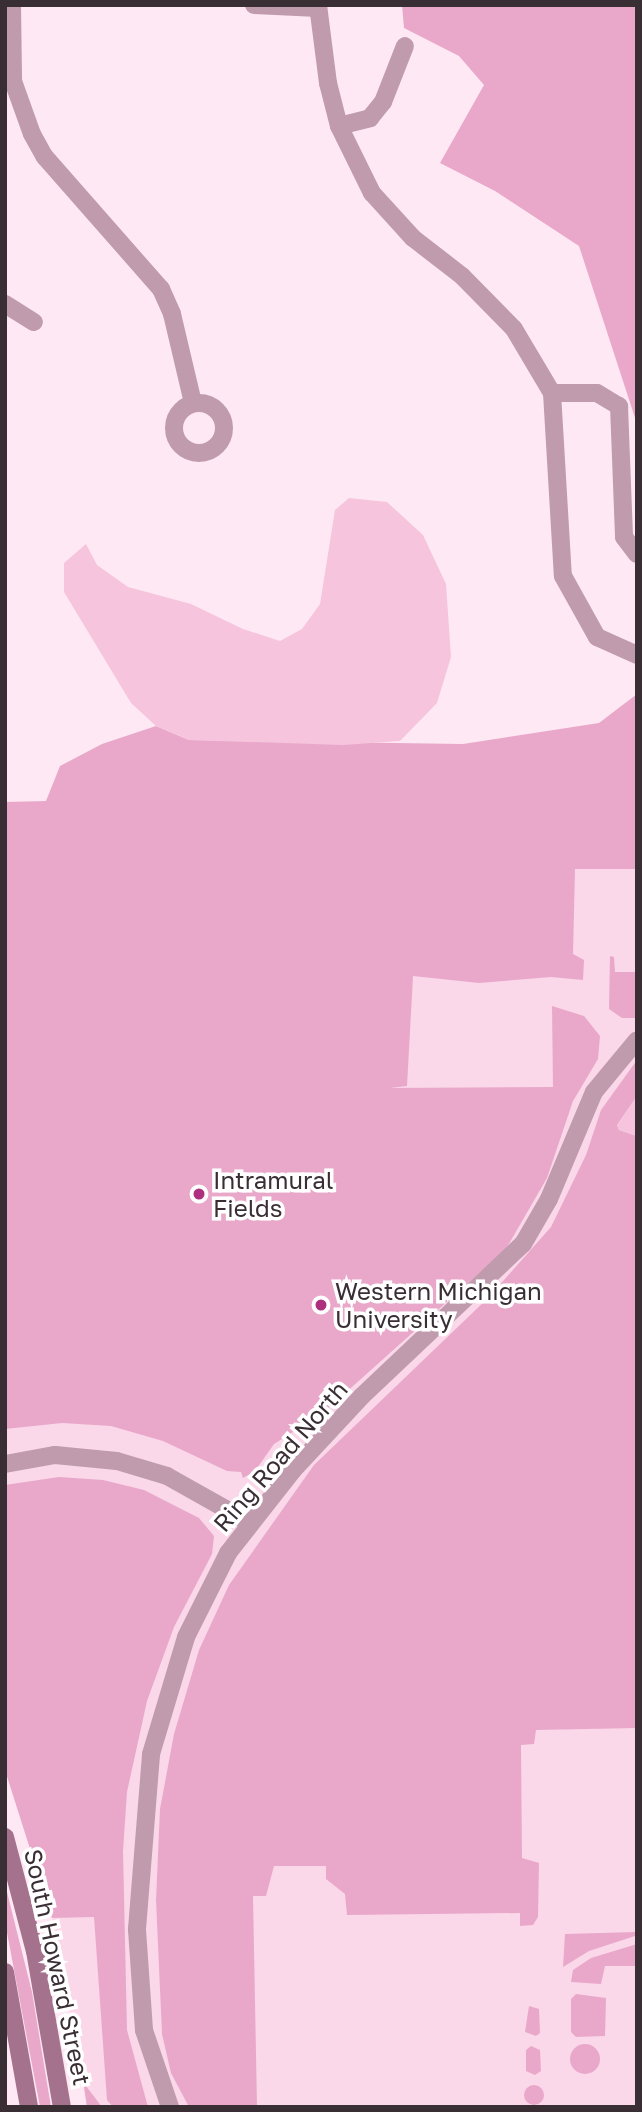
<!DOCTYPE html>
<style>
body{margin:0}
#map{position:relative;width:642px;height:2112px;overflow:hidden;background:#fee8f3;font-family:"Golos Text",sans-serif}
div>[style]{position:absolute}
[style*='--x']{left:calc(var(--x)*1px);top:calc(var(--y)*1px);width:calc(var(--w)*1px);rotate:calc(var(--a)*1deg)}
.built>*{inset:0;background:#fad7e9}
.green>*{inset:0;background:#e9a8ca}
.round{border-radius:50%}
.water>*{inset:0;background:#f6c4dd}
.street>*{height:18px;margin:-9px;padding:0 9px;transform-origin:9px;border-radius:9px;background:#bf9bad}
.street>.ring{margin:-9px;padding:0;box-sizing:content-box;background:none;border:18px solid #bf9bad;border-radius:50%}
.secondary>*{height:18px;margin:-9px;padding:0 9px;transform-origin:9px;border-radius:9px;background:#a5728d}
.dots>*{width:19px;height:19px;translate:-50% -50%;box-sizing:border-box;border:4px solid #fff;border-radius:50%}
span{translate:-50% -50%;white-space:nowrap;text-align:center;line-height:1.15;-webkit-text-stroke:7px #fff;paint-order:stroke}
.poi-label{font-size:24px;color:#392e34}
.left{translate:0 -50%;text-align:left}
.street-label{font-size:24px;color:#392e34}
.frame{position:absolute;inset:0;border:7px solid #392e34;pointer-events:none}
</style>
<div id="map">
<div class="built">
<i style="clip-path:polygon(5px 835px,637px 840px,637px 2107px,87px 2107px,52px 1917px,5px 1770px)"></i>
</div>
<div class="green">
<i style="clip-path:polygon(402px 5px,637px 5px,637px 424px,579px 246px,495px 191px,440px 163px,484px 85px,459px 56px,404px 28px)"></i>
<i style="clip-path:polygon(637px 694px,637px 869px,575px 869px,573px 954px,584px 960px,583px 980px,551px 977px,479px 983px,413px 976px,407px 1086px,390px 1088px,553px 1087px,552px 1006px,584px 1016px,600px 1036px,598px 1059px,573px 1101px,547px 1178px,506px 1249px,323px 1413px,274px 1444px,255px 1471px,243px 1478px,241px 1472px,227px 1471px,163px 1441px,111px 1426px,62px 1423px,5px 1429px,5px 802px,46px 801px,60px 766px,102px 744px,156px 726px,189px 740px,463px 744px,599px 723px)"></i>
<i style="clip-path:polygon(610px 956px,614px 957px,615px 972px,637px 972px,637px 1018px,622px 1018px,609px 1009px)"></i>
<i style="clip-path:polygon(637px 1060px,637px 1096px,617px 1125px,619px 1130px,637px 1136px,637px 1728px,536px 1730px,534px 1744px,521px 1745px,522px 1858px,539px 1863px,538px 1917px,533px 1925px,520px 1926px,520px 1913px,347px 1915px,345px 1894px,326px 1879px,326px 1866px,274px 1866px,266px 1896px,253px 1896px,257px 2107px,189px 2107px,171px 2073px,162px 2034px,156px 1900px,160px 1809px,174px 1734px,199px 1650px,229px 1585px,314px 1465px,488px 1298px,551px 1227px,586px 1155px,601px 1110px)"></i>
<i style="clip-path:polygon(59px 1477px,103px 1480px,144px 1490px,199px 1518px,214px 1536px,212px 1554px,174px 1627px,147px 1701px,127px 1792px,123px 1851px,127px 2030px,148px 2107px,113px 2107px,107px 2100px,94px 1917px,52px 1918px,5px 1770px,5px 1485px)"></i>
<i style="clip-path:polygon(5px 1884px,32px 1992px,51px 2107px,40px 2107px,5px 1922px)"></i>
<i style="clip-path:polygon(636px 1932px,635px 1936px,589px 1951px,563px 1967px,565px 1934px)"></i>
<i style="clip-path:polygon(637px 1944px,637px 1966px,605px 1966px,601px 1984px,571px 1982px,573px 1970px,591px 1958px)"></i>
<i style="clip-path:polygon(576px 1994px,606px 1998px,605px 2036px,576px 2037px,571px 2032px,571px 1999px)"></i>
<i style="clip-path:polygon(529px 2006px,539px 2009px,540px 2033px,536px 2036px,525px 2032px)"></i>
<i class="round" style="left:570px;top:2044px;width:30px;height:30px"></i>
<i style="clip-path:polygon(531px 2046px,540px 2050px,541px 2071px,535px 2075px,526px 2071px,526px 2050px)"></i>
<i class="round" style="left:524px;top:2085px;width:20px;height:20px"></i>
<i style="clip-path:polygon(84px 2086px,86px 2086px,102px 2107px,87px 2107px)"></i>
</div>
<div class="water">
<i style="clip-path:polygon(349px 498px,387px 502px,423px 535px,446px 584px,451px 657px,437px 703px,400px 741px,343px 745px,189px 740px,156px 726px,131px 703px,64px 592px,64px 563px,86px 544px,97px 565px,128px 587px,191px 604px,243px 629px,280px 641px,302px 629px,320px 604px,335px 510px)"></i>
<i style="clip-path:polygon(637px 1096px,637px 1136px,619px 1130px,617px 1125px)"></i>
</div>
<div class="street">
<i style="--x:12;--y:5;--w:76;--a:89.2"></i>
<i style="--x:13;--y:81;--w:56;--a:70.3"></i>
<i style="--x:32;--y:134;--w:26;--a:61"></i>
<i style="--x:45;--y:157;--w:176;--a:48.7"></i>
<i style="--x:161;--y:289;--w:27;--a:66"></i>
<i style="--x:172;--y:314;--w:91;--a:76.7"></i>
<i style="--x:254;--y:5;--w:64;--a:2.7"></i>
<i style="--x:318;--y:5;--w:79;--a:82.7"></i>
<i style="--x:328;--y:83;--w:44;--a:75.7"></i>
<i style="--x:339;--y:126;--w:75;--a:63.8"></i>
<i style="--x:372;--y:193;--w:61;--a:47.7"></i>
<i style="--x:413;--y:238;--w:62;--a:37.8"></i>
<i style="--x:462;--y:276;--w:74;--a:45.5"></i>
<i style="--x:514;--y:329;--w:74;--a:59.3"></i>
<i style="--x:552;--y:393;--w:183;--a:86.6"></i>
<i style="--x:563;--y:576;--w:70;--a:60.9"></i>
<i style="--x:597;--y:637;--w:44;--a:24.2"></i>
<i style="--x:339;--y:126;--w:32;--a:-14"></i>
<i style="--x:370;--y:118;--w:21;--a:-51"></i>
<i style="--x:383;--y:102;--w:60;--a:-68.6"></i>
<i style="--x:5;--y:304;--w:34;--a:32"></i>
<i style="--x:552;--y:393;--w:45;--a:0"></i>
<i style="--x:597;--y:393;--w:26;--a:31"></i>
<i style="--x:619;--y:406;--w:131;--a:87.8"></i>
<i style="--x:624;--y:537;--w:21;--a:53"></i>
<i class="ring" style="left:174px;top:403px;width:32px;height:32px"></i>
<i style="--x:5;--y:1464;--w:51;--a:-10.2"></i>
<i style="--x:55;--y:1455;--w:62;--a:5.5"></i>
<i style="--x:117;--y:1461;--w:52;--a:16.7"></i>
<i style="--x:167;--y:1476;--w:94;--a:29.3"></i>
<i style="--x:170;--y:2107;--w:81;--a:-108.7"></i>
<i style="--x:144;--y:2030;--w:101;--a:-94"></i>
<i style="--x:137;--y:1929;--w:176;--a:-85.4"></i>
<i style="--x:151;--y:1754;--w:122;--a:-73.3"></i>
<i style="--x:186;--y:1637;--w:94;--a:-63.4"></i>
<i style="--x:228;--y:1553;--w:105;--a:-51.9"></i>
<i style="--x:293;--y:1470;--w:101;--a:-47"></i>
<i style="--x:362;--y:1396;--w:221;--a:-43.4"></i>
<i style="--x:523;--y:1244;--w:52;--a:-60"></i>
<i style="--x:549;--y:1199;--w:116;--a:-67.2"></i>
<i style="--x:594;--y:1092;--w:67;--a:-50.4"></i>
</div>
<div class="secondary">
<i style="--x:5;--y:1837;--w:118;--a:75.3"></i>
<i style="--x:35;--y:1951;--w:158;--a:80.2"></i>
<i style="--x:5;--y:1972;--w:137;--a:79.9"></i>
</div>
<div class="dots">
<i style="left:199px;top:1194px;background:#ad2f7e"></i>
<i style="left:321px;top:1305px;background:#ad2f7e"></i>
</div>
<div class="poi-label">
<span class="left" style="left:213px;top:1194px">Intramural<br>Fields</span>
<span class="left" style="left:335px;top:1305px">Western Michigan<br>University</span>
</div>
<div class="street-label">
<span style="left:280px;top:1456px;rotate:-49deg">Ring Road North</span>
<span style="left:58px;top:1967px;rotate:78deg">South Howard Street</span>
</div>
<div class="frame"></div>
</div>
